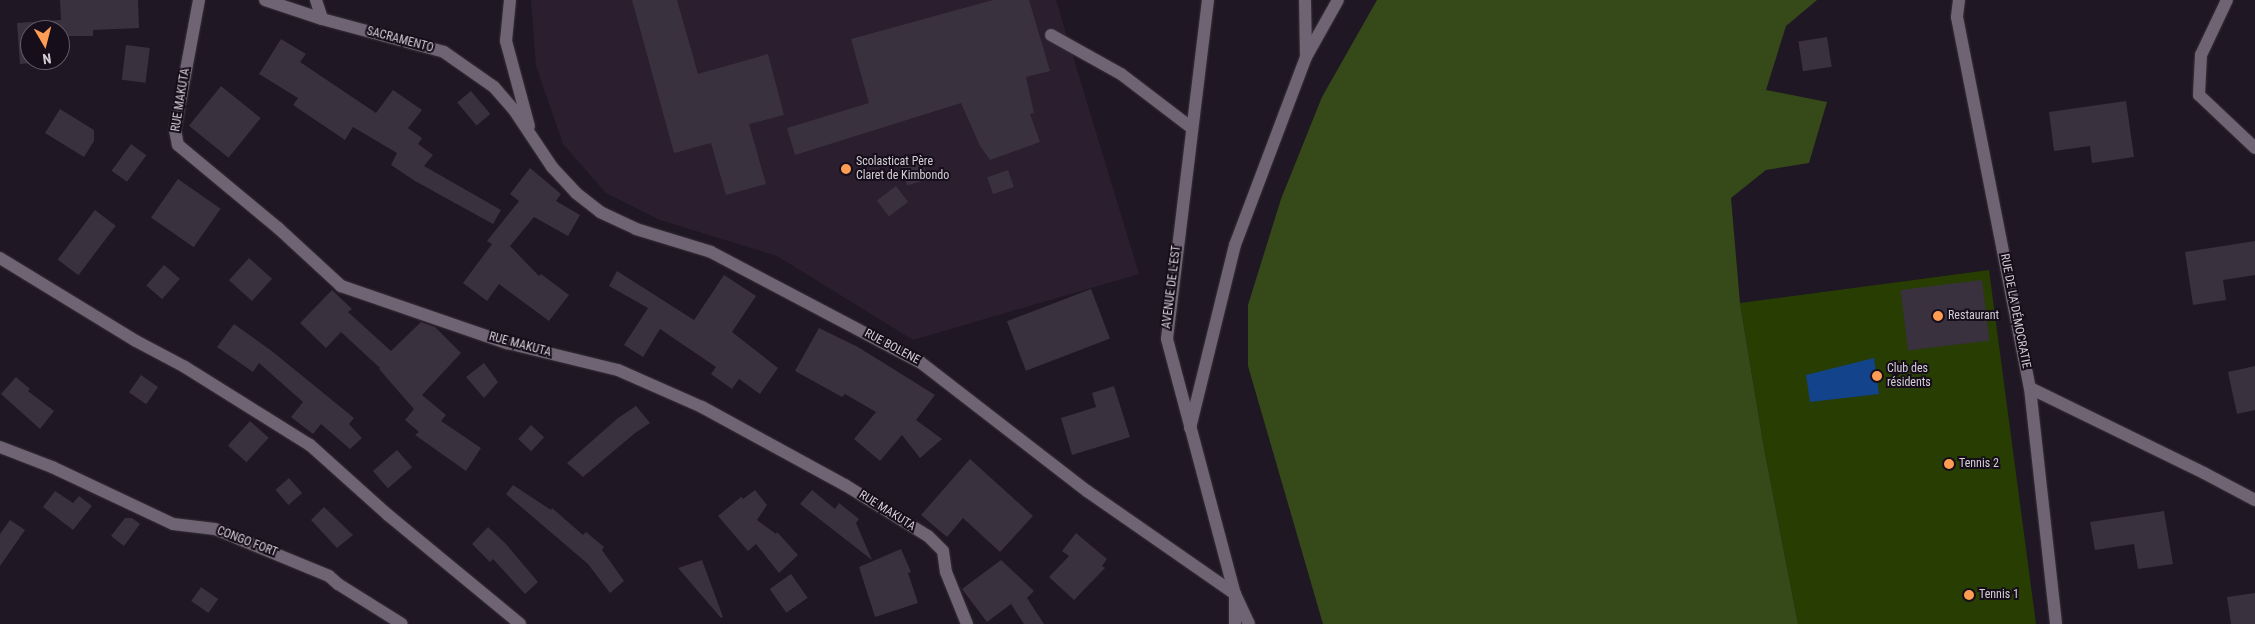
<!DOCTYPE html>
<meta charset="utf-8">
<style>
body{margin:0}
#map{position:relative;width:2255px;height:624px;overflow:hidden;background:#1f1723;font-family:"Roboto Condensed",sans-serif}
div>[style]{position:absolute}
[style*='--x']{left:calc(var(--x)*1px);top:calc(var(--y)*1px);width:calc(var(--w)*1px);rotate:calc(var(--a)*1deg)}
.built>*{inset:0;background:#2a1e2f}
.green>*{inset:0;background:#273d02}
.forest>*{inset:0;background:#354919}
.water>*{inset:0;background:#13448b}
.building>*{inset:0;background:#3a313e;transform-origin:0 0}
.roads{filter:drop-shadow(0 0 1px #363139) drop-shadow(0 0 1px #363139)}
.minor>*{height:12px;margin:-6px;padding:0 6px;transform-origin:6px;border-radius:6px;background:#6e6473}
.dots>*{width:14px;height:14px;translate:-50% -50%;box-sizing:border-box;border:2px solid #160e1a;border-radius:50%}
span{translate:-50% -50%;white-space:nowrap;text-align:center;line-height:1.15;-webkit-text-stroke:4px #160e1a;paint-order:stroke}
.street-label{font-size:12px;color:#d4cfd7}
.poi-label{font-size:12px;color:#d4cfd7}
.left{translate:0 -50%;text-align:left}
.north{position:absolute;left:20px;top:20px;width:50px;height:50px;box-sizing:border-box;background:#160e1a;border:1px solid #625b66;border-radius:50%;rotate:172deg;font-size:14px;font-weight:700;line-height:20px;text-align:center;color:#d4cfd7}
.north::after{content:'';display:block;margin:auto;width:18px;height:22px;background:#fc9d53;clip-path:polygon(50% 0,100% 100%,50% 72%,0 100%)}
</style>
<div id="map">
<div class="built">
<i style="clip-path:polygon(531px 0,1056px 0,1139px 274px,913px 340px,777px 256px,660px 220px,606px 193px,563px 144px,536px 66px)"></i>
</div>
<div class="green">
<i style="clip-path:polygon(1989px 270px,2036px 624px,1798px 624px,1764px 448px,1740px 303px)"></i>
</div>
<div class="forest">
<i style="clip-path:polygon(1377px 0,1817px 0,1786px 26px,1766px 90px,1827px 102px,1809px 163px,1766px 170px,1731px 198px,1740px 303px,1764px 448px,1798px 624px,1323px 624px,1248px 366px,1248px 305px,1281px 199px,1322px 97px)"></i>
</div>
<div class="water">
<i style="clip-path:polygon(1874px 358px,1879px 394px,1810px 402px,1806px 375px)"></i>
</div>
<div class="building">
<i style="clip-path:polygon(60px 0,138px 0,139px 28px,93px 30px,93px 36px,60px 36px,60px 30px,30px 30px,30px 60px,55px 61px,20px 64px,17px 23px,61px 20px)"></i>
<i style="clip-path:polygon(632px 0,677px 0,698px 74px,768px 54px,784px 115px,749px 124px,766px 184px,726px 195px,711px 143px,674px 153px)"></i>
<i style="clip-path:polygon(993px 0,1029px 0,1050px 71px,1026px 77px,1034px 113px,1030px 114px,1040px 142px,990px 160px,980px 146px,961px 103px,795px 155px,787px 128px,869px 103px,851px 39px)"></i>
<i style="left:1827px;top:37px;width:30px;height:29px;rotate:81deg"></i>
<i style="clip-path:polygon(281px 39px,306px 54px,300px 62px,376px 113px,393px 90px,422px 110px,408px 128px,422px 138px,418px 144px,433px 155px,424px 166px,501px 210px,493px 224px,415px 181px,391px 165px,397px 153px,353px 127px,345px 140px,293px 105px,298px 98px,259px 74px)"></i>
<i style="left:126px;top:45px;width:24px;height:35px;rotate:7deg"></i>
<i style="left:221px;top:86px;width:51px;height:51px;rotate:39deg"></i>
<i style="left:471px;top:91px;width:30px;height:18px;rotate:50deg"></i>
<i style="clip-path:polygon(2126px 101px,2134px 157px,2092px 163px,2090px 146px,2054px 151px,2049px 112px)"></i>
<i style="clip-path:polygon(60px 109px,94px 130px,94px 141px,84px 157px,45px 133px)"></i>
<i style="left:131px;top:144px;width:19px;height:33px;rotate:36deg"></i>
<i style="left:922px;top:159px;width:21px;height:22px;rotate:73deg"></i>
<i style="clip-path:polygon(530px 168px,561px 194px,556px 201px,580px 215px,568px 236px,534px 217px,510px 246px,539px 276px,541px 274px,569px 295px,549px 321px,499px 284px,487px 301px,463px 283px,492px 244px,487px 241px,519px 201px,510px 194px)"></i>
<i style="left:1008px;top:170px;width:18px;height:22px;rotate:71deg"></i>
<i style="left:178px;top:179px;width:52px;height:47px;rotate:35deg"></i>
<i style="left:896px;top:186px;width:20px;height:24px;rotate:53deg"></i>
<i style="left:95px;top:210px;width:26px;height:62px;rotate:37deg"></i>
<i style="clip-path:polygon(2255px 241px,2255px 275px,2223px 280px,2226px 300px,2193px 305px,2185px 252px)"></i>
<i style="left:249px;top:258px;width:31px;height:30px;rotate:42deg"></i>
<i style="left:164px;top:265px;width:21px;height:27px;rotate:41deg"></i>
<i style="clip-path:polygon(617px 271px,694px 320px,724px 275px,756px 296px,732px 332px,778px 368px,760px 394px,739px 379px,732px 389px,711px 374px,716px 367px,660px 329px,643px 357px,624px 345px,648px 308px,609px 286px)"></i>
<i style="left:1982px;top:280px;width:61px;height:82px;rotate:83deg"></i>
<i style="left:1091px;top:289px;width:53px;height:90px;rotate:69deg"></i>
<i style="clip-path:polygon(332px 290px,352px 309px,348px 312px,391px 351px,421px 322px,435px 327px,461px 353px,422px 395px,446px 415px,441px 421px,481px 448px,466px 471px,415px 435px,419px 432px,405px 420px,414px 409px,379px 369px,380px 368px,341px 332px,326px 348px,300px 323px)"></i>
<i style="clip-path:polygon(234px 324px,273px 352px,354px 418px,349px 424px,362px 438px,350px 449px,321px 424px,313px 434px,291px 417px,303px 402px,259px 363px,253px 372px,217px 347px)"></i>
<i style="clip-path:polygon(819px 328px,858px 347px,935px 395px,916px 420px,942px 439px,920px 458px,902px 435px,880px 461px,854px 439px,876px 412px,845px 394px,842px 397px,795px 371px)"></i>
<i style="clip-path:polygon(484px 363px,498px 382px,484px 398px,466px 377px)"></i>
<i style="clip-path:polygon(2255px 366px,2255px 410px,2237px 414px,2228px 372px)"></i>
<i style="left:141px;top:375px;width:21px;height:21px;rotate:35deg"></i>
<i style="clip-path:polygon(16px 377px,30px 389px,28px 391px,54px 411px,40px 429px,1px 394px)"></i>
<i style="clip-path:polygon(1114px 386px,1130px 437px,1072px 455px,1061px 418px,1096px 407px,1092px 393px)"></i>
<i style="clip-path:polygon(636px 406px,650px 423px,635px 433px,583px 477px,567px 463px,618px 418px)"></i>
<i style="left:250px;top:421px;width:25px;height:33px;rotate:42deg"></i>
<i style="left:531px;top:425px;width:18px;height:19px;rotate:43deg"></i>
<i style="left:397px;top:450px;width:23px;height:32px;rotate:49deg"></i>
<i style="clip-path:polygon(970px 459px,1033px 516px,1000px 552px,963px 518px,947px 537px,921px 515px)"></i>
<i style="left:289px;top:478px;width:20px;height:18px;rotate:49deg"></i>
<i style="clip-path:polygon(513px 485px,551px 510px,552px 508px,583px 535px,586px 532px,604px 547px,602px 550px,624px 581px,610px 593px,588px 564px,506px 494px)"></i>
<i style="clip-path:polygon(755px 490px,767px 505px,757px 520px,776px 534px,777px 532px,798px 555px,779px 573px,756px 544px,748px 551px,718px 516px,741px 497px,743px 499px)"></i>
<i style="clip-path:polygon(812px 490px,835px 509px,839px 503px,859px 519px,856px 523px,872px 560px,800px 504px)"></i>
<i style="clip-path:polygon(55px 491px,73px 503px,79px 496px,92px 506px,73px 530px,43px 507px)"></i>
<i style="clip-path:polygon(324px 507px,353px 535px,337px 548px,311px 520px)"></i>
<i style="clip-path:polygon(2164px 511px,2173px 564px,2138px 569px,2134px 544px,2095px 550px,2090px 522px)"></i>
<i style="clip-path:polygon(125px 518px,132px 518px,140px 524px,124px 546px,111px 536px)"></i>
<i style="clip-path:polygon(10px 520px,25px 530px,0 566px,0 534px)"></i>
<i style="clip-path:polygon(488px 527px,506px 544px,538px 582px,525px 594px,493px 559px,490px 562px,472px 544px)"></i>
<i style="clip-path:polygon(1076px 533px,1107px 559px,1102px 566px,1105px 568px,1074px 600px,1049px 577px,1069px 556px,1062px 551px)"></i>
<i style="clip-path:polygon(901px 549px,911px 572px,908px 573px,918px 603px,875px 617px,859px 567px)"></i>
<i style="clip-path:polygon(702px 560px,723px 617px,721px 618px,678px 568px)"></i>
<i style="clip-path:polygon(1001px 560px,1034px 591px,1027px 598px,1044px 624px,1024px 624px,1011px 604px,987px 622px,962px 589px)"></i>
<i style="left:791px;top:574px;width:29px;height:26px;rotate:55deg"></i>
<i style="left:201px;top:587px;width:21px;height:17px;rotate:35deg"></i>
<i style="clip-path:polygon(2255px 593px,2255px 624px,2231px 624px,2227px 597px)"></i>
</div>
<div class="roads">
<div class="minor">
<i style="--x:199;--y:0;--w:132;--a:100.5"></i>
<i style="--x:175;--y:130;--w:15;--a:79"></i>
<i style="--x:178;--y:145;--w:130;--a:39.7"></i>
<i style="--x:278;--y:228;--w:86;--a:42.6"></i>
<i style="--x:341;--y:286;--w:176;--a:19"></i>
<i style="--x:507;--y:343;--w:114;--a:13.7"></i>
<i style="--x:618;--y:370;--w:92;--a:23.8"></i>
<i style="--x:702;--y:407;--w:163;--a:28.6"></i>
<i style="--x:845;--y:485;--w:97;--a:31.6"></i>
<i style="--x:928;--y:536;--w:21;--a:45"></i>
<i style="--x:943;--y:551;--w:21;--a:82"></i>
<i style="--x:946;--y:572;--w:56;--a:68"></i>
<i style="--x:265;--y:0;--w:60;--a:18.4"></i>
<i style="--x:322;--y:19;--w:126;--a:15.1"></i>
<i style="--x:444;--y:52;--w:61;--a:35"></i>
<i style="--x:494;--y:87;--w:30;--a:49"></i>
<i style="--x:514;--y:110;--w:69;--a:56.3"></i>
<i style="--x:552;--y:167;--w:35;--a:47"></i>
<i style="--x:576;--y:193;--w:31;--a:38"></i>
<i style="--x:600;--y:212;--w:40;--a:25"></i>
<i style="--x:636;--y:229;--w:78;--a:17"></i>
<i style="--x:711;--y:252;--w:236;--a:27.8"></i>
<i style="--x:920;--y:362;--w:211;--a:37.7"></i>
<i style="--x:1087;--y:491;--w:180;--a:34.8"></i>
<i style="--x:1235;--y:594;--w:30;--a:90"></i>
<i style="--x:316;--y:0;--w:20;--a:72"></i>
<i style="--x:510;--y:0;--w:41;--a:95.6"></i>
<i style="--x:506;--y:41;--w:88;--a:74.9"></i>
<i style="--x:1208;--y:0;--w:341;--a:96.9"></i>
<i style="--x:1167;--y:339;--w:264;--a:75.1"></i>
<i style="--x:1235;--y:594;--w:33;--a:65"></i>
<i style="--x:1305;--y:0;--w:57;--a:89"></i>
<i style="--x:1959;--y:0;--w:17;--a:97"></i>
<i style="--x:1957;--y:17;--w:378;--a:78.9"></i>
<i style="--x:2030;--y:388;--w:237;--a:83.7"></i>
<i style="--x:2227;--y:0;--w:61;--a:115.3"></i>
<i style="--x:2201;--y:55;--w:40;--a:92.9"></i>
<i style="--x:2199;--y:95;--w:77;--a:43.4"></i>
<i style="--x:1051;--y:35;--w:80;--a:29.1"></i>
<i style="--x:1121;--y:74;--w:89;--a:37.3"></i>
<i style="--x:0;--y:258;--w:159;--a:31.4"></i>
<i style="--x:136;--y:341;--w:55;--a:28"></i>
<i style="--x:185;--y:367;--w:147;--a:32"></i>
<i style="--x:310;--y:445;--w:105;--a:41.9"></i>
<i style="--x:388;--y:515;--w:171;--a:39.5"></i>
<i style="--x:2030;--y:388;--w:194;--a:26"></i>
<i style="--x:2204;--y:473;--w:58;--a:27.9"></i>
<i style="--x:1190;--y:428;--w:188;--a:-76.2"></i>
<i style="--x:1235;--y:245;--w:201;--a:-69.3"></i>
<i style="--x:1306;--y:57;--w:65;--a:-60.7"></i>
<i style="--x:0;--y:447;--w:56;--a:21"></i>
<i style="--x:52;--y:467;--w:134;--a:25.2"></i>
<i style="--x:173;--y:524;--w:42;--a:6.8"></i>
<i style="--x:215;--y:529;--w:123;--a:22.4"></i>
<i style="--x:329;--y:576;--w:12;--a:42"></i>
<i style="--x:338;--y:584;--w:75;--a:32"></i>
</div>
</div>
<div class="dots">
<i style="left:846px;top:169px;background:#fc9d53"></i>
<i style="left:1938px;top:316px;background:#fc9d53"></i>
<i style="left:1877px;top:376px;background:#fc9d53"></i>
<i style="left:1949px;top:464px;background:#fc9d53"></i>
<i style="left:1969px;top:595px;background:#fc9d53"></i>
</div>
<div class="street-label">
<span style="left:400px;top:40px;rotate:15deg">SACRAMENTO</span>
<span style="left:181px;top:100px;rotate:-81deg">RUE MAKUTA</span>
<span style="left:1172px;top:287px;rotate:-83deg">AVENUE DE L'EST</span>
<span style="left:2015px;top:311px;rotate:79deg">RUE DE LA DÉMOCRATIE</span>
<span style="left:520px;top:345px;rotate:15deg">RUE MAKUTA</span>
<span style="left:892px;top:347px;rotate:28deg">RUE BOLENE</span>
<span style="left:887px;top:511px;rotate:32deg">RUE MAKUTA</span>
<span style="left:247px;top:542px;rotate:21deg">CONGO FORT</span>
</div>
<div class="poi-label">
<span class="left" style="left:856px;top:169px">Scolasticat Père<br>Claret de Kimbondo</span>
<span class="left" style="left:1948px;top:316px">Restaurant</span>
<span class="left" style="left:1887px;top:376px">Club des<br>résidents</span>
<span class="left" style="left:1959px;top:464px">Tennis 2</span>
<span class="left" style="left:1979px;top:595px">Tennis 1</span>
</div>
<div class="north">N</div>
</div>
